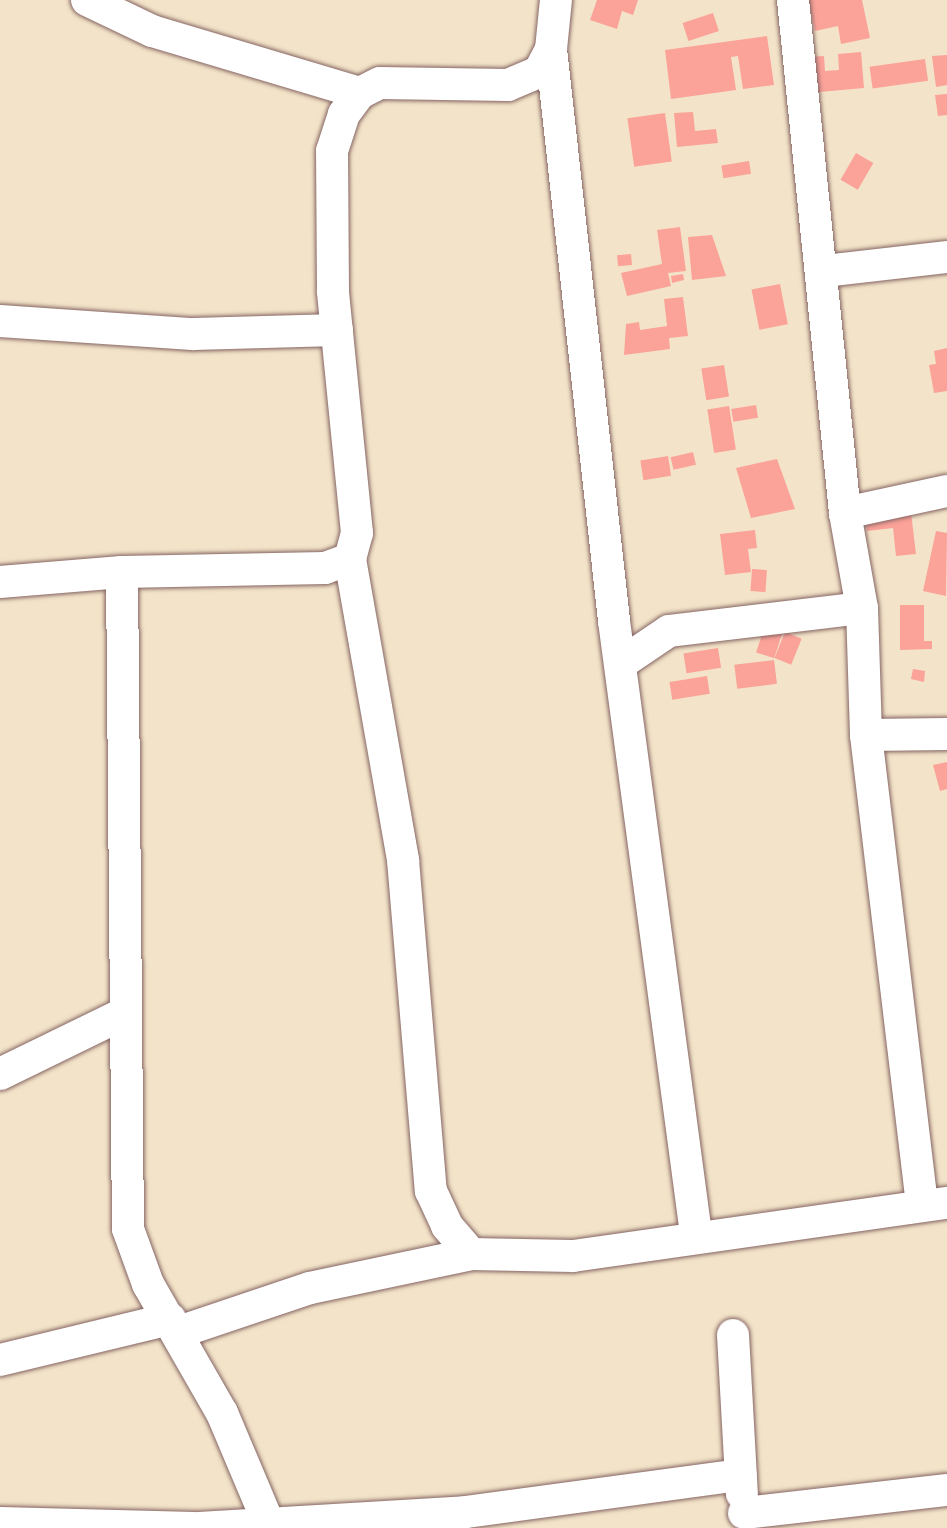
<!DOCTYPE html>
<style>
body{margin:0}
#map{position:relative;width:947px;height:1528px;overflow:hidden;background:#f3e4c9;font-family:"Shantell Sans",sans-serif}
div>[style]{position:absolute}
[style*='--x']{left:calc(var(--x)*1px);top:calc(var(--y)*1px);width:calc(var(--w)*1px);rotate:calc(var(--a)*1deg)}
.building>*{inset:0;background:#fba299;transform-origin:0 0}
.roads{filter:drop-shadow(0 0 2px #856462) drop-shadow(0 0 2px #856462)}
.street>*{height:32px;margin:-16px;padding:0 16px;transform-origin:16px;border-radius:16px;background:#fff}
span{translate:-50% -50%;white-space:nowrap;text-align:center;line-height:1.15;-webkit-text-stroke:5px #fdfcf7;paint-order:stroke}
</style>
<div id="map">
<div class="building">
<i style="clip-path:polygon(597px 0,638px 0,633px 15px,622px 11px,617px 29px,590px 20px)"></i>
<i style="clip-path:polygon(808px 0,862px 0,870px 38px,841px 44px,838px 26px,815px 31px)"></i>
<i style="left:713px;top:13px;width:19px;height:32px;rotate:72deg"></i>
<i style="clip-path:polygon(767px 36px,774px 85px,743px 89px,738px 56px,731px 57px,736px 90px,671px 99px,665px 50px)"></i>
<i style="clip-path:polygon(861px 52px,864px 88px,809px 93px,806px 57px,824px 56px,825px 71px,839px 70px,838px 54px)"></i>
<i style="clip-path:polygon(947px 55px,947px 85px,936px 87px,932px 56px)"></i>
<i style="left:925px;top:59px;width:22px;height:56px;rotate:82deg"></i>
<i style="clip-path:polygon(947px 94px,947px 115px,938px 116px,935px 95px)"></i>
<i style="clip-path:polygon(693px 112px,695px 131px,716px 129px,718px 143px,677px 147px,674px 113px)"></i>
<i style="left:665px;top:113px;width:49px;height:38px;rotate:82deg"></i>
<i style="left:856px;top:153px;width:20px;height:31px;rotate:30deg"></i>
<i style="left:749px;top:161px;width:13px;height:28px;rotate:81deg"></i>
<i style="clip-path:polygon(680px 227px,686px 271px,668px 273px,671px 286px,627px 296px,621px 273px,662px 264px,657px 230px)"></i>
<i style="clip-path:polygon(712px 235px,726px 276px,692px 280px,688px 237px)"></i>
<i style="left:631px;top:254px;width:11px;height:14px;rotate:85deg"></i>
<i style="clip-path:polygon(683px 274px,684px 280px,672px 283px,671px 276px)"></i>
<i style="left:780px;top:284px;width:41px;height:29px;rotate:79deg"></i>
<i style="clip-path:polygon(683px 297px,688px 336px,669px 338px,670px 349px,624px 355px,626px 324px,639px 322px,640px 330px,667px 326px,664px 299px)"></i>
<i style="clip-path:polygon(947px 348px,947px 391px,934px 393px,929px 365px,936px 364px,934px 351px)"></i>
<i style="left:724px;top:365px;width:32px;height:23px;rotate:81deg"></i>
<i style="left:756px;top:405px;width:13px;height:25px;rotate:81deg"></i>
<i style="left:729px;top:406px;width:44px;height:22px;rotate:81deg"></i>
<i style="left:693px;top:452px;width:13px;height:23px;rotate:77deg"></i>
<i style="left:668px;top:456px;width:20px;height:28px;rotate:81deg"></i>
<i style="clip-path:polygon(777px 459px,795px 509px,751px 518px,736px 468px)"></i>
<i style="clip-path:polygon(910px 504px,916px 554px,896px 556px,893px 528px,867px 531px,864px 508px)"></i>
<i style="clip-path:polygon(755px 530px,757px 548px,748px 549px,751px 572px,725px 575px,720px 534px)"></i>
<i style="clip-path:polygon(936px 531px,947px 533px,946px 596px,923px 591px)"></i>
<i style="left:752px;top:569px;width:15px;height:22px;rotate:4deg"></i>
<i style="clip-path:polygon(900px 605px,924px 605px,924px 641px,932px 641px,932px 649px,900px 650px)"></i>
<i style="left:766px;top:622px;width:19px;height:32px;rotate:18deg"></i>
<i style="left:785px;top:632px;width:18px;height:28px;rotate:22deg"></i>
<i style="left:718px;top:648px;width:20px;height:35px;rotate:81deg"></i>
<i style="left:774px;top:660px;width:24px;height:40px;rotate:83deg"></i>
<i style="clip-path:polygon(913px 669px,925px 671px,924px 682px,911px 679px)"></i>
<i style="left:707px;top:676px;width:18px;height:38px;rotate:81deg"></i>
<i style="clip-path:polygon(947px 762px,947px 789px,940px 791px,933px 765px)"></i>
</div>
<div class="roads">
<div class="street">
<i style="--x:87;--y:0;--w:72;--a:25.5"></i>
<i style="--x:152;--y:31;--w:217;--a:16.6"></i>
<i style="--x:793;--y:0;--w:516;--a:84.21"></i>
<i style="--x:845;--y:513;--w:97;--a:79.9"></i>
<i style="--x:862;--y:608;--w:127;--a:88.2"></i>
<i style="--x:866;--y:735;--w:473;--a:83.2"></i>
<i style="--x:551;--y:49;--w:575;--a:83.71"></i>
<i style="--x:614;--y:621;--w:618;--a:82.38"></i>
<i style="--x:824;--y:271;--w:124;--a:-6.5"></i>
<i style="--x:0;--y:321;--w:193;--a:3.9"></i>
<i style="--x:193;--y:334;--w:144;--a:-1.6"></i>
<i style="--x:845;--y:513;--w:104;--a:-12.2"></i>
<i style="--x:350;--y:559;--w:306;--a:80"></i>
<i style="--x:403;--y:860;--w:332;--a:85.2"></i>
<i style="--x:431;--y:1191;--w:38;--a:65"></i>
<i style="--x:447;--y:1226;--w:37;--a:49"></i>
<i style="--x:122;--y:572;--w:657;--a:89.48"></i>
<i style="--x:128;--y:1229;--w:59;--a:70"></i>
<i style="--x:148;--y:1284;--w:149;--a:60.2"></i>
<i style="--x:222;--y:1413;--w:121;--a:67.1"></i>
<i style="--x:0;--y:582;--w:122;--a:-4.7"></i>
<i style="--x:122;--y:572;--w:203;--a:-1.1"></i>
<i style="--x:325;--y:568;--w:27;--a:-20"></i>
<i style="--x:350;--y:559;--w:27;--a:-75"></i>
<i style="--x:357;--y:533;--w:243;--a:-95.7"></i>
<i style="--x:333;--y:291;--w:140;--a:-90.4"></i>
<i style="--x:332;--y:151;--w:39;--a:-72"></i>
<i style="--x:344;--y:114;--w:26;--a:-53"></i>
<i style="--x:360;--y:93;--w:22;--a:-27"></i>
<i style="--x:380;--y:83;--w:128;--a:0.9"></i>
<i style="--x:508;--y:85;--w:34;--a:-23"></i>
<i style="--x:539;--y:72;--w:26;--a:-62"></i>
<i style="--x:551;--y:49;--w:49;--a:-84.2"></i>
<i style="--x:620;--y:664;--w:59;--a:-34"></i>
<i style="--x:669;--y:631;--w:194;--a:-6.8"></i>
<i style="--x:866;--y:735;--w:81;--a:-0.7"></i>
<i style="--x:0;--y:1074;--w:137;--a:-26"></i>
<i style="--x:179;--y:1332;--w:138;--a:-18.6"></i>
<i style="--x:310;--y:1288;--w:165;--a:-11.9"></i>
<i style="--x:471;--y:1254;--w:102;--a:1.1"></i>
<i style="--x:573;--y:1256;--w:378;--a:-8.1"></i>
<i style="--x:733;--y:1335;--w:159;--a:86.8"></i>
<i style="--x:0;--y:1360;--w:175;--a:-13.6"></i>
<i style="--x:744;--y:1513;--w:204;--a:-6.5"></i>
<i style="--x:0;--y:1523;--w:194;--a:1.5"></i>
<i style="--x:199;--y:1528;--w:267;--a:-3.4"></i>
<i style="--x:466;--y:1512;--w:277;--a:-7.7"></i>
</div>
</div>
</div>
